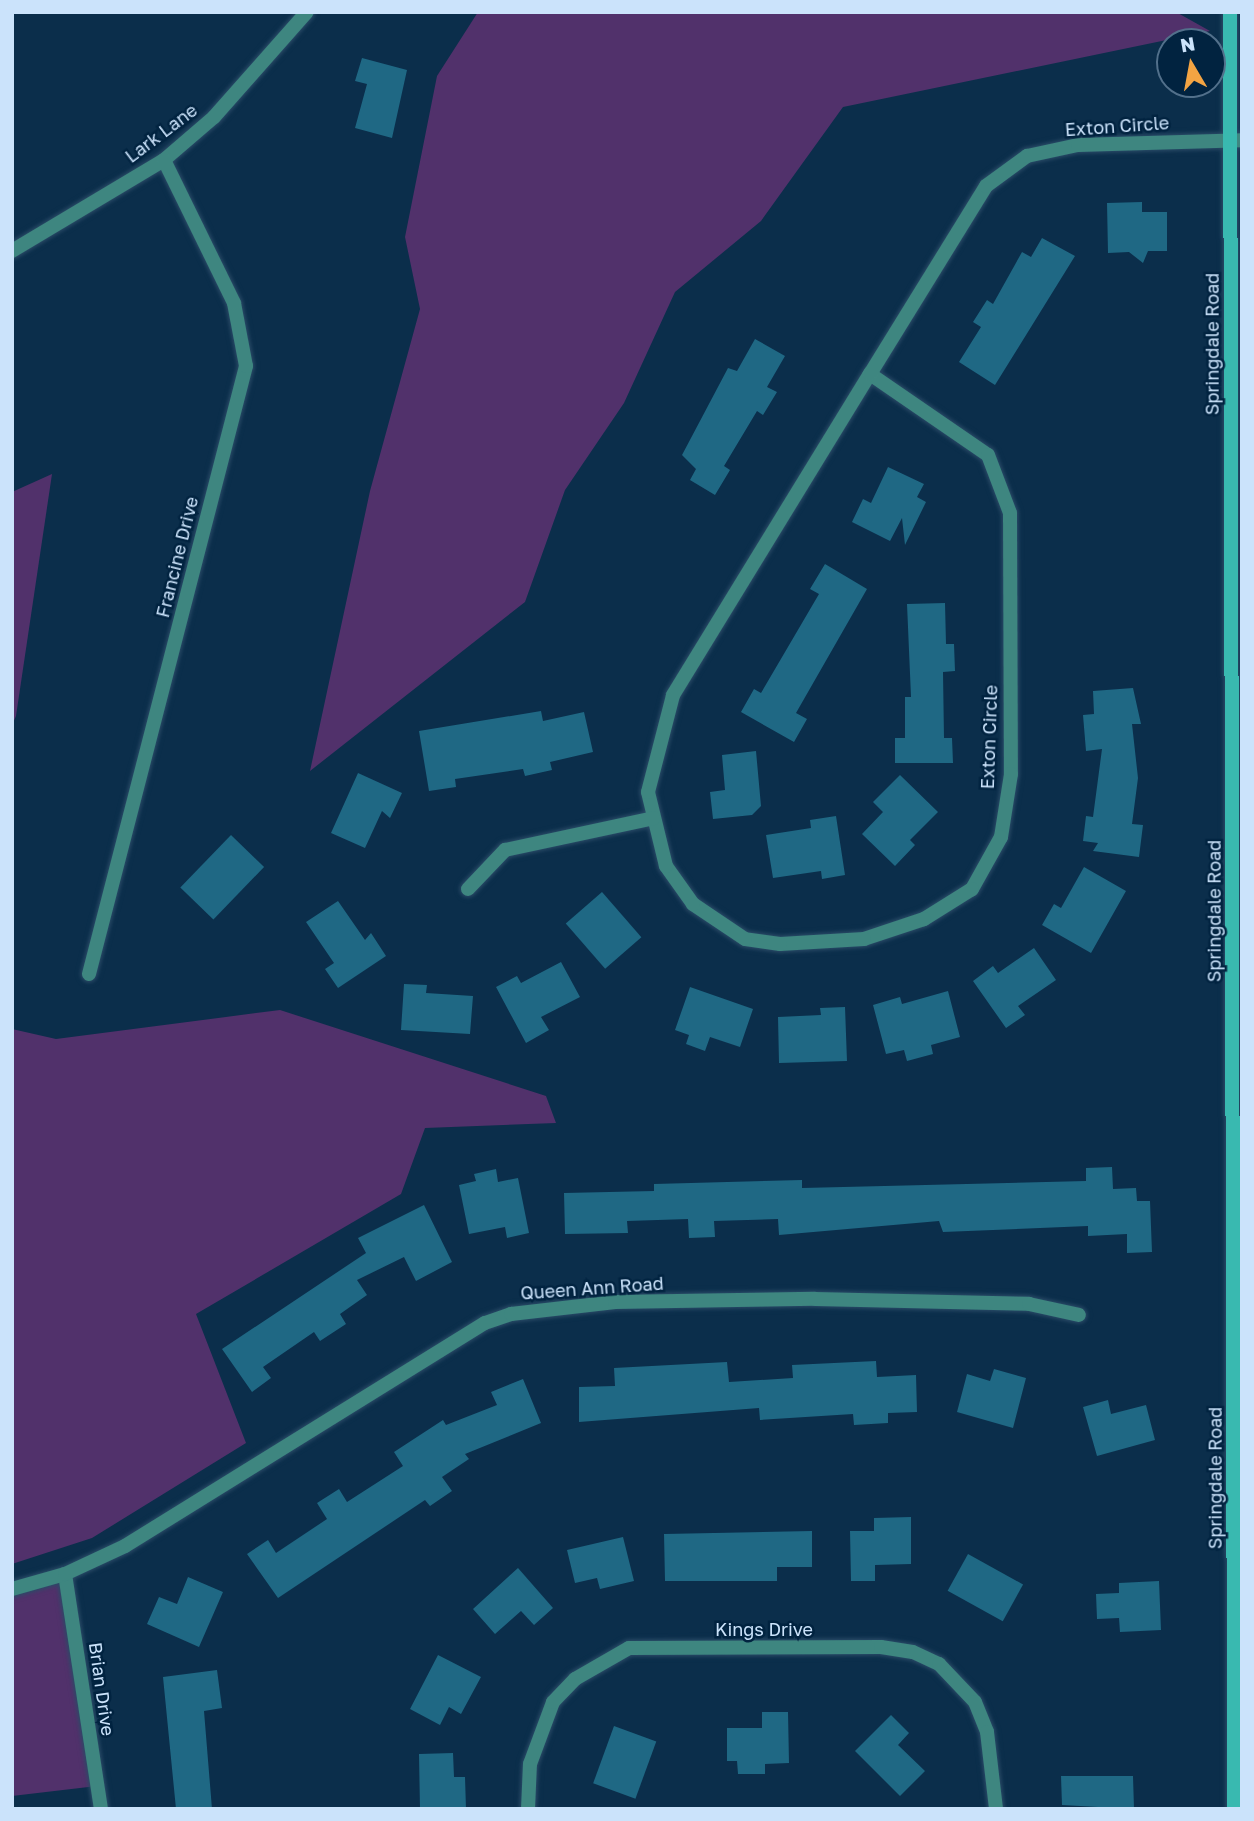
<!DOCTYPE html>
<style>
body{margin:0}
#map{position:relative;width:1254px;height:1821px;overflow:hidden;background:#0b2e4b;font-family:"Golos Text",sans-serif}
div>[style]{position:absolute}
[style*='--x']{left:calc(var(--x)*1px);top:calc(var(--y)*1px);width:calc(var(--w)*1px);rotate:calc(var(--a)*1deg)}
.green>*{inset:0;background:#51316b}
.building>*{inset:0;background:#1f6884;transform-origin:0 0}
.roads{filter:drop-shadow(0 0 2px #2a4b67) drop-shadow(0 0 2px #2a4b67)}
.minor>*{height:14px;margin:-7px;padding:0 7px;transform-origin:7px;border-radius:7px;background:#3e8680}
.secondary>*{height:14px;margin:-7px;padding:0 7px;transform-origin:7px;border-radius:7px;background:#39b9b0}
span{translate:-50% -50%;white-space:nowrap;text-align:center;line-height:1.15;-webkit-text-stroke:5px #012340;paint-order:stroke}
.street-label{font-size:18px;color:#cbe3fb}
.frame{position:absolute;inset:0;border:14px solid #cbe3fb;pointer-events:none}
.north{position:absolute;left:1156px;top:28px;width:70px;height:70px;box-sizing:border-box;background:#012340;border:2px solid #52708b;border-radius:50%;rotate:350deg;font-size:19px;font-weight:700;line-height:28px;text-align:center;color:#cbe3fb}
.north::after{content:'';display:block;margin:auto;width:24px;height:32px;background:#f3a443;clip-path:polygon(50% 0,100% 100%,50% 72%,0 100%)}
</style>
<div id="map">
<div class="green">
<i style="clip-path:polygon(478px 12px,1176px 12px,1210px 31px,843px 107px,761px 221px,675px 292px,624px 403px,565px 490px,525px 602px,310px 771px,370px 491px,420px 309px,405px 237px,437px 76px)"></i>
<i style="clip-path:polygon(52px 474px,16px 716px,12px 725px,12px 492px)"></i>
<i style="clip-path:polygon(280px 1010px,546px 1096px,556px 1123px,425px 1128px,401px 1194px,196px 1314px,246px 1443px,92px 1538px,12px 1564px,12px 1029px,56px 1039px)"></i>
<i style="clip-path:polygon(65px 1574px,97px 1786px,12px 1796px,12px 1589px)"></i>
</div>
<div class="building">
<i style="clip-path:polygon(362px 58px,407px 70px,392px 138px,355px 128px,367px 84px,355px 81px)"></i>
<i style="clip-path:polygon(1142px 202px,1142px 212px,1167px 212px,1167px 251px,1148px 251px,1143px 263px,1129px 252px,1108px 253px,1107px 203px)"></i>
<i style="clip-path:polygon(1042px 238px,1075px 256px,995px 385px,959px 362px,981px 327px,973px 322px,987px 300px,993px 304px,1022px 252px,1031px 257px)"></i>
<i style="clip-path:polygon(755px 339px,785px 356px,767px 387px,777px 392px,763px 415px,757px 411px,724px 466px,730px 470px,715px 495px,690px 480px,696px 469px,682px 455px,728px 368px,737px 371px)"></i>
<i style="clip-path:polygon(888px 467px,924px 484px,917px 497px,926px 502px,905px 545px,902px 518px,890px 541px,852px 522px,863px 499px,871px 503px)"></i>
<i style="clip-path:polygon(825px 564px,867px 589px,796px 713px,807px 719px,794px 742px,741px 712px,754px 689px,761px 693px,819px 594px,810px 589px)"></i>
<i style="clip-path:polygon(945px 603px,946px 644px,954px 644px,955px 671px,943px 672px,944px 738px,952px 738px,953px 763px,895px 763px,895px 738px,905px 738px,905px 697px,911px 697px,907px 604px)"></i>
<i style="clip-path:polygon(1133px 688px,1141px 724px,1132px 724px,1138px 778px,1132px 824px,1143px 825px,1139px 857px,1093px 851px,1098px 843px,1083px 841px,1086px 816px,1093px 817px,1102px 749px,1086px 751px,1083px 715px,1094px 714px,1093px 691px)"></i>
<i style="clip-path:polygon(541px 711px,543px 721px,584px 712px,593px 752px,550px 762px,552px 770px,525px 776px,523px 769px,455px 779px,456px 787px,429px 791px,419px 731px)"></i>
<i style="clip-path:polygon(756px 751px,761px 806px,752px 815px,713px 819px,710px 792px,725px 790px,722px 755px)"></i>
<i style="clip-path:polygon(358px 773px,402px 793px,390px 818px,382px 811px,365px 848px,331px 833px)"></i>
<i style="clip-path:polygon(900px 775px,938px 812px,910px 840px,915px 845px,895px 866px,862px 834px,883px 812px,873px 802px)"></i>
<i style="clip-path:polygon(836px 816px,845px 875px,822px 879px,821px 871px,773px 878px,766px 835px,811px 828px,810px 820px)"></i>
<i style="left:231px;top:835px;width:46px;height:73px;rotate:44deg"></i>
<i style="clip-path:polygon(1084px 867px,1126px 891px,1091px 953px,1042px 925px,1054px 904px,1061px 908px)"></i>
<i style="left:602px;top:892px;width:60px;height:48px;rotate:49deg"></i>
<i style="clip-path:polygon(338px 901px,365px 940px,371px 933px,386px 956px,338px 988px,325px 969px,334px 963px,306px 922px)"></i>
<i style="clip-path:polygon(1034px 948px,1056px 980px,1018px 1006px,1025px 1015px,1006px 1028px,973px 981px,993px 966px,998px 973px)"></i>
<i style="clip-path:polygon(561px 962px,580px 997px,541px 1017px,549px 1030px,526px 1043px,496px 987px,517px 976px,521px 983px)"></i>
<i style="clip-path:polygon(404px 984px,427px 985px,426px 993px,473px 996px,470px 1034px,401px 1030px)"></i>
<i style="clip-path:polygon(690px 987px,753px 1009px,740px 1047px,710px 1037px,705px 1051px,686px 1044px,689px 1035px,675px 1030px)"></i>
<i style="clip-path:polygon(948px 991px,960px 1037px,931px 1045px,933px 1054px,907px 1061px,904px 1050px,886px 1054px,873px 1005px,900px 997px,902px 1004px)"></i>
<i style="clip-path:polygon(845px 1007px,847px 1061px,779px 1063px,778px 1017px,821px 1015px,820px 1008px)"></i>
<i style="clip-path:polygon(1112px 1167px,1113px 1189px,1136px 1188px,1137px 1201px,1150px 1201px,1152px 1252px,1127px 1253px,1127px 1234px,1088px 1236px,1088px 1226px,943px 1232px,939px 1221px,779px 1235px,778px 1219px,714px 1221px,715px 1237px,689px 1238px,688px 1219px,627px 1221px,628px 1233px,565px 1234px,564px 1193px,654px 1191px,654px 1184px,802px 1180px,802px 1188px,1086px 1181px,1086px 1168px)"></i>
<i style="clip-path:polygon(496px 1169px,498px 1182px,518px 1178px,529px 1233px,507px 1238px,505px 1227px,469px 1234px,459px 1185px,476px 1181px,474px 1174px)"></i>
<i style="clip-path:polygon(424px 1205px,452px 1262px,416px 1281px,404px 1257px,357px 1280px,367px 1295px,340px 1314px,346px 1324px,320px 1341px,314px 1332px,263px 1367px,271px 1378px,252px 1392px,222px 1349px,366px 1253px,358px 1238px)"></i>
<i style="clip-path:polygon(876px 1361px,877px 1377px,916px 1375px,917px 1412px,888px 1413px,888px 1423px,854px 1425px,853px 1414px,760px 1420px,759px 1408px,579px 1422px,579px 1387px,615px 1386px,614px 1368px,727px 1362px,729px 1382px,793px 1378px,792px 1365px)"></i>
<i style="clip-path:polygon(994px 1369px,1026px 1378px,1013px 1428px,957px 1412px,967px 1374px,990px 1381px)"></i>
<i style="clip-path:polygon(523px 1379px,541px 1423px,465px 1454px,469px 1459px,442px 1477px,452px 1491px,430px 1506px,425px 1500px,278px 1598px,247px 1554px,268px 1540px,276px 1553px,327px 1519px,317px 1503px,339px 1489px,347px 1502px,403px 1466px,394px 1452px,443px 1420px,446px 1425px,497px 1405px,491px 1392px)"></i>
<i style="clip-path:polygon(1108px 1400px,1111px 1414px,1146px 1405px,1155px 1440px,1097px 1456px,1083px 1407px)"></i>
<i style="clip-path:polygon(911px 1517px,911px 1564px,875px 1565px,875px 1581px,851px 1581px,850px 1531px,874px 1531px,874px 1518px)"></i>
<i style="clip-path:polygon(812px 1531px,812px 1567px,777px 1567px,777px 1581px,665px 1581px,664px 1534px)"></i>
<i style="clip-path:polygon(623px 1537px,634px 1581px,600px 1589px,597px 1578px,575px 1583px,567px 1550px)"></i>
<i style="left:968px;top:1554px;width:63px;height:42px;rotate:29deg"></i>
<i style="clip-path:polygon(518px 1568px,553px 1608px,534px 1625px,521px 1611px,495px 1634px,473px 1609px)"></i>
<i style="clip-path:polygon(188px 1577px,223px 1592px,199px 1647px,147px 1624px,159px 1597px,177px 1604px)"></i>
<i style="clip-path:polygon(1159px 1581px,1161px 1630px,1120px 1632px,1119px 1618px,1097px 1619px,1096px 1594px,1119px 1593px,1119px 1583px)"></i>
<i style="clip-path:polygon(438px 1655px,481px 1677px,461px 1714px,449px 1707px,440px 1725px,410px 1709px)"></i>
<i style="clip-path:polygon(217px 1670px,222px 1708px,204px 1711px,212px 1809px,176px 1809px,163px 1677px)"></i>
<i style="clip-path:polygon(762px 1712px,788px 1712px,789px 1763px,765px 1764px,765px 1774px,738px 1774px,737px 1761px,727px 1761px,727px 1728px,762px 1728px)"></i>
<i style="clip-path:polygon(891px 1715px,909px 1733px,898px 1745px,925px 1771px,900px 1796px,855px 1751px)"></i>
<i style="left:614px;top:1726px;width:45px;height:61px;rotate:20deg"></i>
<i style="clip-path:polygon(453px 1753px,454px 1777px,465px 1777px,466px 1809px,420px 1809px,419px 1754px)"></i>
<i style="clip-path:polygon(1061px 1776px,1133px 1776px,1134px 1809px,1062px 1805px)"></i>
</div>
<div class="roads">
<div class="minor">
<i style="--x:12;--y:251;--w:177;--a:-30.9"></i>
<i style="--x:164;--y:160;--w:66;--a:-40.7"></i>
<i style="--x:214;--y:117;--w:140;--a:-48.5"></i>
<i style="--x:870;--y:374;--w:143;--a:34.5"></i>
<i style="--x:988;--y:455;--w:62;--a:69.2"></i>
<i style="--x:1010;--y:513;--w:261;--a:89.8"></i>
<i style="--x:1011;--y:774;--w:64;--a:99"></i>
<i style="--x:1001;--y:837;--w:60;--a:119.1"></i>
<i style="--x:972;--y:889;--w:57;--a:148"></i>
<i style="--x:924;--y:919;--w:63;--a:161.6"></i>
<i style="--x:864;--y:939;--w:84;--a:176.6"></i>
<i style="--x:780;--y:944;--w:35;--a:-172"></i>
<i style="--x:745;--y:939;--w:63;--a:-146.1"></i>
<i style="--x:693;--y:904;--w:47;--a:-125.4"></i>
<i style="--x:666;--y:866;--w:76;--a:-103.7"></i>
<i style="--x:648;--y:792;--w:100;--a:-75.5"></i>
<i style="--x:673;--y:695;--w:377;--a:-58.5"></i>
<i style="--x:870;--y:374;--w:221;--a:-58.3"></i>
<i style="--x:986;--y:186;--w:51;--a:-36.2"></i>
<i style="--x:1027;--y:156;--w:52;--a:-12.2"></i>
<i style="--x:1078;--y:145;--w:164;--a:-1.7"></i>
<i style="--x:468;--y:889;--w:54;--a:-46.5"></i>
<i style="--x:505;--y:850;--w:152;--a:-12.1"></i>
<i style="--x:89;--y:974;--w:628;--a:-75.52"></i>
<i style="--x:246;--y:366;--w:64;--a:-100.8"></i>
<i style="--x:234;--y:303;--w:159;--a:-116.1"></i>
<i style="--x:65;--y:1574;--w:238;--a:81.3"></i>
<i style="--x:12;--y:1589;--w:55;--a:-15.8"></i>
<i style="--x:65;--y:1574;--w:66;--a:-25"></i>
<i style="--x:125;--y:1546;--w:423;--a:-31.8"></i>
<i style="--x:485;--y:1323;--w:28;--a:-19"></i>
<i style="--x:511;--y:1314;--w:105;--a:-6.6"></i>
<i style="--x:615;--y:1302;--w:200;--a:-0.9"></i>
<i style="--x:815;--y:1299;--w:214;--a:1.3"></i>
<i style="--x:1029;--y:1304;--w:51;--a:12.4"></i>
<i style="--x:528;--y:1809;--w:45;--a:-87.5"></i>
<i style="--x:530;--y:1764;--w:66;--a:-69.6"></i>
<i style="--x:553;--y:1702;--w:32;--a:-46"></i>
<i style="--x:575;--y:1679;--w:62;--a:-29.9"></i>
<i style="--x:629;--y:1648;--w:252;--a:-0.2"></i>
<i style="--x:881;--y:1647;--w:32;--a:9"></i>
<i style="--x:913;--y:1652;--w:29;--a:25"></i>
<i style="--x:939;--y:1664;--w:52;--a:46.5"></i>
<i style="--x:975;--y:1702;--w:32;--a:68"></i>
<i style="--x:987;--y:1732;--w:78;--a:83.3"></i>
</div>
<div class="secondary">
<i style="--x:1230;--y:12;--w:1797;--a:89.87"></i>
</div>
</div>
<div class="street-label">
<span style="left:1117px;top:126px;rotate:-4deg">Exton Circle</span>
<span style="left:161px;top:133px;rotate:-37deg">Lark Lane</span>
<span style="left:1212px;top:344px;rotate:-90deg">Springdale Road</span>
<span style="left:177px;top:557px;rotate:-76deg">Francine Drive</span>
<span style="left:989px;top:737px;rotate:-88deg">Exton Circle</span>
<span style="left:1214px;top:911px;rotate:-90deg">Springdale Road</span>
<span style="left:592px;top:1288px;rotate:-4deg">Queen Ann Road</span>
<span style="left:1215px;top:1478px;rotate:-90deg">Springdale Road</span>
<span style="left:764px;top:1629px">Kings Drive</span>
<span style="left:102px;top:1689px;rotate:82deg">Brian Drive</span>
</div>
<div class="frame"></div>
<div class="north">N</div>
</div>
